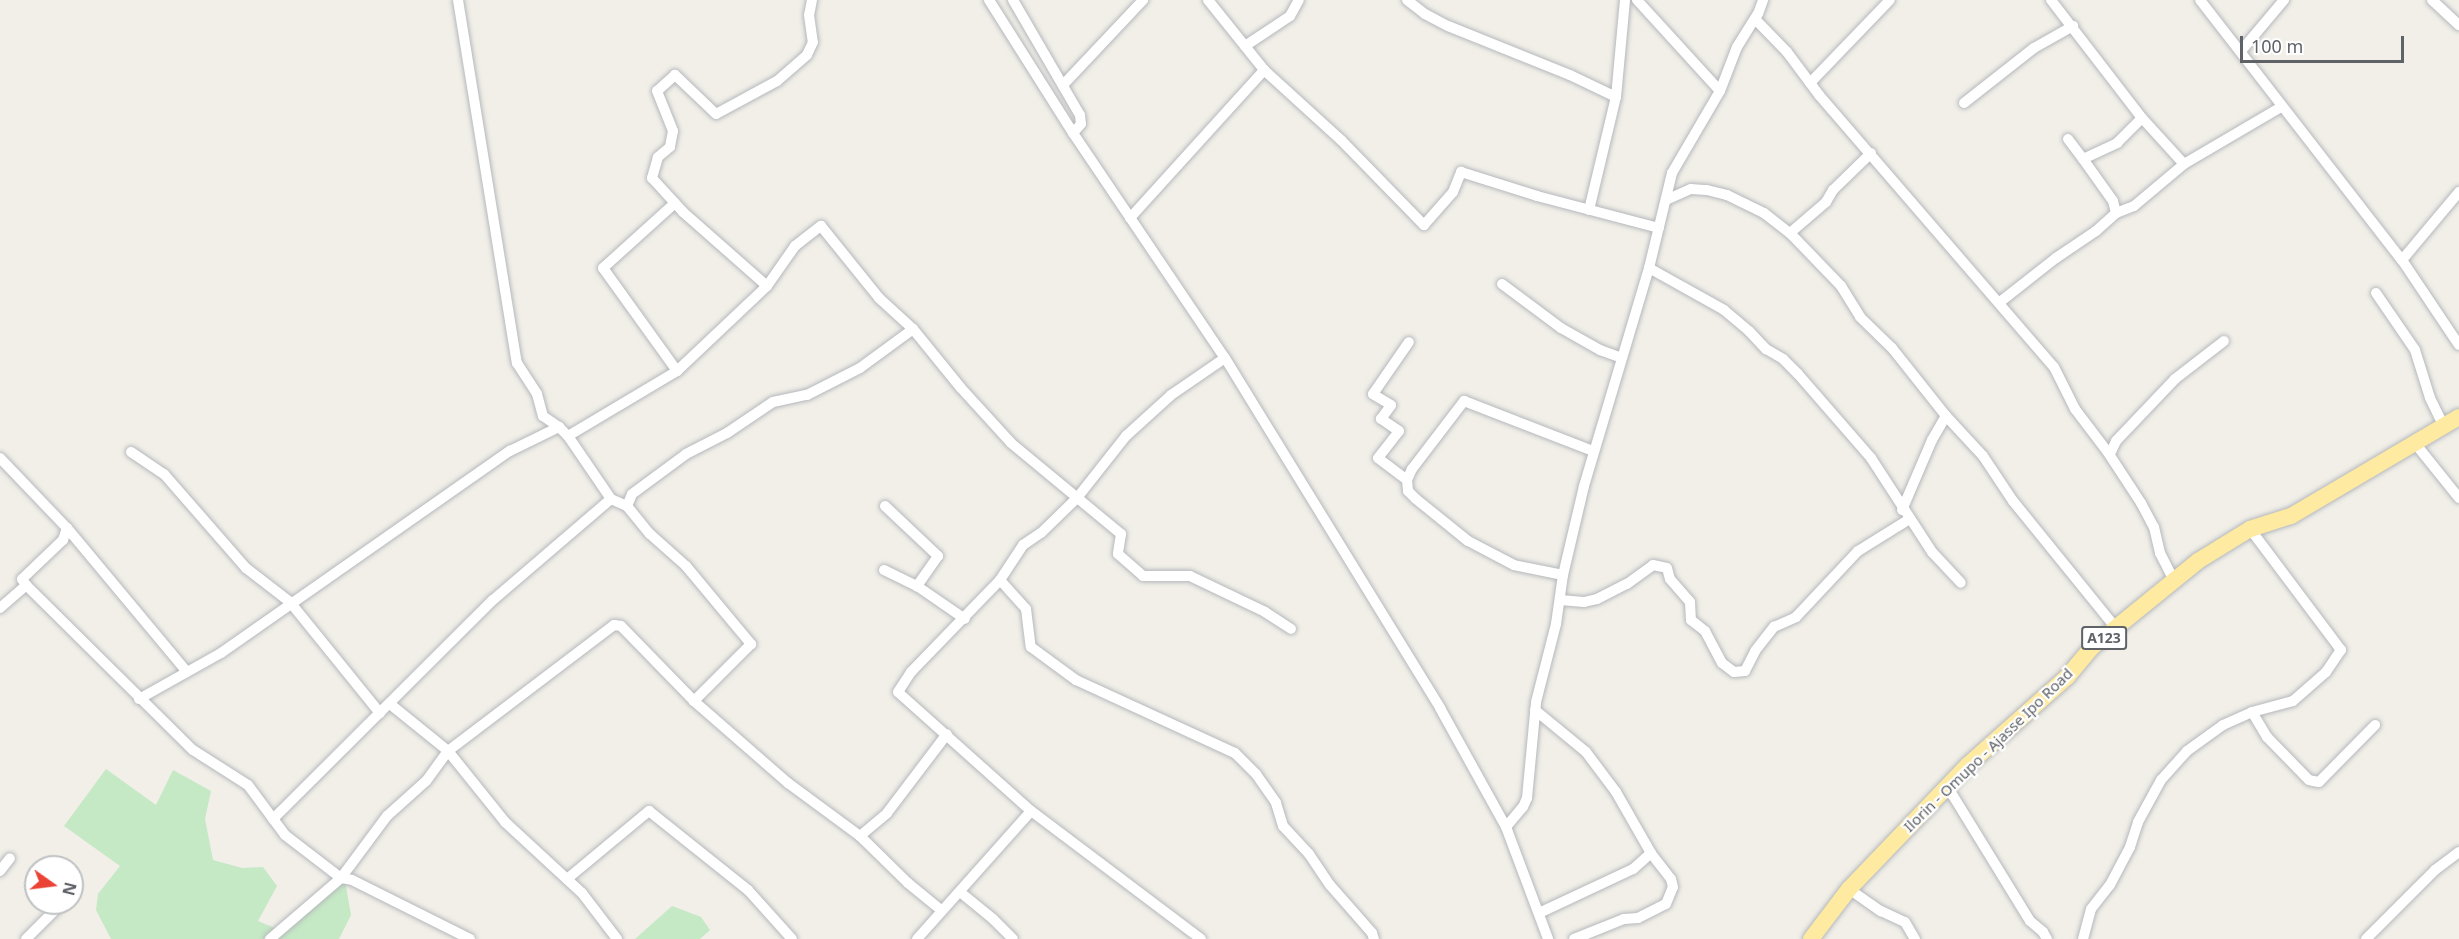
<!DOCTYPE html>
<style>
body{margin:0}
#map{position:relative;width:2459px;height:939px;overflow:hidden;background:#f1efe8;font-family:"Noto Sans",sans-serif}
div>[style]{position:absolute}
[style*='--x']{left:calc(var(--x)*1px);top:calc(var(--y)*1px);width:calc(var(--w)*1px);rotate:calc(var(--a)*1deg)}
.green>*{inset:0;background:#c5e8c5}
.roads{filter:drop-shadow(0 0 2px #b5b8bc) drop-shadow(0 0 2px #b5b8bc)}
.minor>*{height:10px;margin:-5px;padding:0 5px;transform-origin:5px;border-radius:5px;background:#fff}
.trunk>*{height:16px;margin:-8px;padding:0 8px;transform-origin:8px;border-radius:8px;background:#feeaa1}
span{translate:-50% -50%;white-space:nowrap;text-align:center;line-height:1.15;-webkit-text-stroke:4.5px #fff;paint-order:stroke}
.shield-label span{padding:2px 4px;background:#fff;border:2px solid;border-radius:4px;-webkit-text-stroke-width:0}
.shield-label{font-size:14px;color:#5f6368;font-weight:700}
.street-label{font-size:15px;color:#5f6368}
.north{position:absolute;left:24px;top:855px;width:60px;height:60px;box-sizing:border-box;background:#fff;border:2px solid #bfc1c3;border-radius:50%;rotate:104deg;font-size:16px;font-weight:700;line-height:24px;text-align:center;color:#5f6368}
.north::after{content:'';display:block;margin:auto;width:21px;height:27px;background:#ea4335;clip-path:polygon(50% 0,100% 100%,50% 72%,0 100%)}
.scale{position:absolute;left:2240px;top:36px;width:164px;height:27px;box-sizing:border-box;border:3px solid #5f6368;border-top:0;padding-left:8px;font-size:18px;line-height:21px;white-space:nowrap;color:#5f6368;-webkit-text-stroke:4px #fff;paint-order:stroke}
</style>
<div id="map">
<div class="green">
<i style="clip-path:polygon(106px 769px,156px 805px,173px 770px,211px 791px,205px 819px,213px 860px,242px 868px,263px 867px,277px 886px,258px 921px,277px 929px,345px 881px,351px 915px,339px 939px,111px 939px,96px 910px,98px 894px,120px 866px,64px 826px)"></i>
<i style="clip-path:polygon(672px 906px,701px 917px,710px 930px,700px 939px,635px 939px)"></i>
</div>
<div class="roads">
<div class="minor">
<i style="--x:458;--y:0;--w:368;--a:80.8"></i>
<i style="--x:517;--y:363;--w:37;--a:57"></i>
<i style="--x:537;--y:394;--w:23;--a:75"></i>
<i style="--x:543;--y:416;--w:19;--a:35"></i>
<i style="--x:812;--y:0;--w:15;--a:101"></i>
<i style="--x:809;--y:15;--w:27;--a:82"></i>
<i style="--x:813;--y:42;--w:14;--a:115"></i>
<i style="--x:807;--y:55;--w:40;--a:139"></i>
<i style="--x:777;--y:81;--w:69;--a:151.6"></i>
<i style="--x:716;--y:114;--w:57;--a:-136.4"></i>
<i style="--x:675;--y:75;--w:24;--a:138"></i>
<i style="--x:657;--y:91;--w:43;--a:68.2"></i>
<i style="--x:673;--y:131;--w:16;--a:101"></i>
<i style="--x:670;--y:147;--w:16;--a:140"></i>
<i style="--x:658;--y:157;--w:22;--a:106"></i>
<i style="--x:652;--y:178;--w:46;--a:47.6"></i>
<i style="--x:683;--y:212;--w:112;--a:41.4"></i>
<i style="--x:767;--y:286;--w:49;--a:-55"></i>
<i style="--x:795;--y:246;--w:33;--a:-38"></i>
<i style="--x:821;--y:226;--w:92;--a:51.1"></i>
<i style="--x:879;--y:298;--w:46;--a:42.4"></i>
<i style="--x:913;--y:329;--w:76;--a:50.9"></i>
<i style="--x:961;--y:388;--w:74;--a:47.7"></i>
<i style="--x:1011;--y:443;--w:143;--a:39.6"></i>
<i style="--x:1121;--y:534;--w:20;--a:99"></i>
<i style="--x:1118;--y:554;--w:33;--a:41"></i>
<i style="--x:1143;--y:576;--w:47;--a:0"></i>
<i style="--x:1190;--y:576;--w:83;--a:25.6"></i>
<i style="--x:1265;--y:612;--w:31;--a:33"></i>
<i style="--x:989;--y:0;--w:157;--a:57.7"></i>
<i style="--x:1073;--y:133;--w:272;--a:56"></i>
<i style="--x:1225;--y:358;--w:411;--a:58.4"></i>
<i style="--x:1440;--y:708;--w:136;--a:61"></i>
<i style="--x:1506;--y:827;--w:120;--a:69.4"></i>
<i style="--x:1013;--y:0;--w:133;--a:59.8"></i>
<i style="--x:1080;--y:115;--w:9;--a:84"></i>
<i style="--x:1081;--y:124;--w:12;--a:132"></i>
<i style="--x:1208;--y:0;--w:90;--a:51.3"></i>
<i style="--x:1264;--y:70;--w:104;--a:42.3"></i>
<i style="--x:1341;--y:140;--w:119;--a:45.7"></i>
<i style="--x:1424;--y:225;--w:44;--a:-48.7"></i>
<i style="--x:1453;--y:192;--w:22;--a:-68"></i>
<i style="--x:1461;--y:172;--w:80;--a:17.5"></i>
<i style="--x:1537;--y:196;--w:126;--a:14.7"></i>
<i style="--x:1407;--y:0;--w:23;--a:38"></i>
<i style="--x:1425;--y:14;--w:26;--a:28"></i>
<i style="--x:1448;--y:26;--w:131;--a:21.9"></i>
<i style="--x:1570;--y:75;--w:51;--a:25.6"></i>
<i style="--x:1637;--y:0;--w:123;--a:47.6"></i>
<i style="--x:2051;--y:0;--w:149;--a:52.4"></i>
<i style="--x:2142;--y:118;--w:62;--a:47.6"></i>
<i style="--x:2200;--y:0;--w:329;--a:52.2"></i>
<i style="--x:2402;--y:260;--w:102;--a:56.2"></i>
<i style="--x:2432;--y:0;--w:37;--a:43"></i>
<i style="--x:1755;--y:19;--w:46;--a:45.9"></i>
<i style="--x:1787;--y:52;--w:54;--a:53.3"></i>
<i style="--x:1819;--y:95;--w:359;--a:49.2"></i>
<i style="--x:2054;--y:367;--w:47;--a:63.4"></i>
<i style="--x:2075;--y:409;--w:53;--a:52.7"></i>
<i style="--x:2107;--y:451;--w:62;--a:56.8"></i>
<i style="--x:2141;--y:503;--w:27;--a:62"></i>
<i style="--x:2154;--y:527;--w:27;--a:77"></i>
<i style="--x:2160;--y:553;--w:30;--a:63"></i>
<i style="--x:1245;--y:46;--w:54;--a:-33.7"></i>
<i style="--x:1290;--y:16;--w:18;--a:-61"></i>
<i style="--x:2241;--y:51;--w:67;--a:-49.9"></i>
<i style="--x:1810;--y:83;--w:115;--a:-46.1"></i>
<i style="--x:1063;--y:85;--w:117;--a:-46.7"></i>
<i style="--x:1964;--y:103;--w:89;--a:-38.2"></i>
<i style="--x:2034;--y:48;--w:45;--a:-29.4"></i>
<i style="--x:2068;--y:139;--w:25;--a:53"></i>
<i style="--x:1666;--y:200;--w:27;--a:-24"></i>
<i style="--x:1691;--y:189;--w:16;--a:4"></i>
<i style="--x:1707;--y:190;--w:21;--a:14"></i>
<i style="--x:1727;--y:195;--w:41;--a:25.9"></i>
<i style="--x:1764;--y:213;--w:33;--a:38"></i>
<i style="--x:1790;--y:233;--w:74;--a:46.1"></i>
<i style="--x:1841;--y:286;--w:36;--a:58"></i>
<i style="--x:1860;--y:317;--w:45;--a:44.1"></i>
<i style="--x:1892;--y:348;--w:87;--a:51.5"></i>
<i style="--x:1946;--y:416;--w:54;--a:47.2"></i>
<i style="--x:1983;--y:456;--w:54;--a:56.3"></i>
<i style="--x:2013;--y:501;--w:164;--a:51"></i>
<i style="--x:675;--y:203;--w:97;--a:137.9"></i>
<i style="--x:603;--y:268;--w:127;--a:54.3"></i>
<i style="--x:1589;--y:210;--w:116;--a:-76.6"></i>
<i style="--x:1616;--y:97;--w:97;--a:-84.7"></i>
<i style="--x:2116;--y:213;--w:12;--a:-104"></i>
<i style="--x:2113;--y:201;--w:52;--a:-125.5"></i>
<i style="--x:2083;--y:159;--w:38;--a:-25"></i>
<i style="--x:2117;--y:143;--w:35;--a:-45"></i>
<i style="--x:1130;--y:218;--w:200;--a:-47.8"></i>
<i style="--x:1790;--y:233;--w:48;--a:-40.7"></i>
<i style="--x:1826;--y:202;--w:14;--a:-60"></i>
<i style="--x:1833;--y:190;--w:53;--a:-44.2"></i>
<i style="--x:2402;--y:260;--w:89;--a:-50"></i>
<i style="--x:1649;--y:268;--w:86;--a:29.2"></i>
<i style="--x:1724;--y:310;--w:33;--a:40"></i>
<i style="--x:1749;--y:331;--w:25;--a:47"></i>
<i style="--x:1766;--y:349;--w:20;--a:30"></i>
<i style="--x:1783;--y:359;--w:21;--a:45"></i>
<i style="--x:1798;--y:374;--w:111;--a:49"></i>
<i style="--x:1871;--y:458;--w:112;--a:57"></i>
<i style="--x:1932;--y:552;--w:42;--a:46.9"></i>
<i style="--x:1502;--y:284;--w:74;--a:36.7"></i>
<i style="--x:1561;--y:328;--w:45;--a:29.4"></i>
<i style="--x:1600;--y:350;--w:23;--a:20"></i>
<i style="--x:2376;--y:293;--w:69;--a:55.6"></i>
<i style="--x:2415;--y:350;--w:50;--a:72.6"></i>
<i style="--x:2430;--y:398;--w:30;--a:64"></i>
<i style="--x:2000;--y:302;--w:71;--a:-38.2"></i>
<i style="--x:2056;--y:258;--w:48;--a:-34"></i>
<i style="--x:2096;--y:231;--w:27;--a:-42"></i>
<i style="--x:2116;--y:213;--w:19;--a:-21"></i>
<i style="--x:2134;--y:206;--w:65;--a:-40"></i>
<i style="--x:2184;--y:164;--w:113;--a:-30.4"></i>
<i style="--x:568;--y:436;--w:127;--a:-30.8"></i>
<i style="--x:677;--y:371;--w:124;--a:-43.4"></i>
<i style="--x:2414;--y:442;--w:72;--a:51.2"></i>
<i style="--x:131;--y:452;--w:40;--a:34"></i>
<i style="--x:164;--y:474;--w:125;--a:48.9"></i>
<i style="--x:246;--y:568;--w:56;--a:37.7"></i>
<i style="--x:290;--y:602;--w:143;--a:51"></i>
<i style="--x:2110;--y:454;--w:14;--a:-65"></i>
<i style="--x:2116;--y:441;--w:86;--a:-46.4"></i>
<i style="--x:2175;--y:379;--w:62;--a:-37.8"></i>
<i style="--x:0;--y:458;--w:97;--a:46.3"></i>
<i style="--x:1407;--y:480;--w:36;--a:-143"></i>
<i style="--x:1378;--y:458;--w:34;--a:-52"></i>
<i style="--x:1399;--y:431;--w:22;--a:-146"></i>
<i style="--x:1381;--y:419;--w:17;--a:-54"></i>
<i style="--x:1391;--y:405;--w:21;--a:-149"></i>
<i style="--x:1373;--y:394;--w:63;--a:-55.3"></i>
<i style="--x:627;--y:506;--w:13;--a:-67"></i>
<i style="--x:632;--y:494;--w:67;--a:-36.5"></i>
<i style="--x:686;--y:454;--w:46;--a:-27.1"></i>
<i style="--x:727;--y:433;--w:55;--a:-34"></i>
<i style="--x:773;--y:402;--w:35;--a:-12"></i>
<i style="--x:807;--y:395;--w:59;--a:-27"></i>
<i style="--x:860;--y:368;--w:66;--a:-36.3"></i>
<i style="--x:885;--y:506;--w:73;--a:43.3"></i>
<i style="--x:938;--y:556;--w:37;--a:125"></i>
<i style="--x:1902;--y:510;--w:76;--a:-66.8"></i>
<i style="--x:1932;--y:440;--w:28;--a:-60"></i>
<i style="--x:884;--y:570;--w:37;--a:26"></i>
<i style="--x:917;--y:586;--w:58;--a:34.5"></i>
<i style="--x:1563;--y:575;--w:50;--a:-168.5"></i>
<i style="--x:1514;--y:565;--w:52;--a:-152.4"></i>
<i style="--x:1468;--y:541;--w:67;--a:-141.1"></i>
<i style="--x:1416;--y:499;--w:11;--a:-135"></i>
<i style="--x:1408;--y:491;--w:11;--a:-95"></i>
<i style="--x:1407;--y:480;--w:12;--a:-66"></i>
<i style="--x:1412;--y:469;--w:86;--a:-52.6"></i>
<i style="--x:1464;--y:401;--w:138;--a:21.2"></i>
<i style="--x:1000;--y:580;--w:39;--a:48"></i>
<i style="--x:1026;--y:609;--w:38;--a:83"></i>
<i style="--x:1031;--y:647;--w:56;--a:36.3"></i>
<i style="--x:1076;--y:680;--w:175;--a:24.7"></i>
<i style="--x:1235;--y:753;--w:30;--a:45"></i>
<i style="--x:1256;--y:774;--w:35;--a:55"></i>
<i style="--x:1276;--y:803;--w:24;--a:73"></i>
<i style="--x:1283;--y:826;--w:38;--a:47"></i>
<i style="--x:1309;--y:854;--w:37;--a:56"></i>
<i style="--x:1330;--y:885;--w:64;--a:48.8"></i>
<i style="--x:1372;--y:933;--w:6;--a:72"></i>
<i style="--x:26;--y:585;--w:7;--a:-124"></i>
<i style="--x:22;--y:579;--w:57;--a:-43.6"></i>
<i style="--x:63;--y:540;--w:13;--a:-72"></i>
<i style="--x:67;--y:528;--w:187;--a:50.2"></i>
<i style="--x:1560;--y:600;--w:24;--a:5"></i>
<i style="--x:1584;--y:602;--w:13;--a:-13"></i>
<i style="--x:1597;--y:599;--w:34;--a:-27"></i>
<i style="--x:1627;--y:584;--w:32;--a:-36"></i>
<i style="--x:1653;--y:565;--w:14;--a:12"></i>
<i style="--x:1667;--y:568;--w:11;--a:75"></i>
<i style="--x:1670;--y:579;--w:30;--a:49"></i>
<i style="--x:1690;--y:602;--w:18;--a:87"></i>
<i style="--x:1691;--y:620;--w:18;--a:38"></i>
<i style="--x:1705;--y:631;--w:36;--a:62"></i>
<i style="--x:1722;--y:663;--w:15;--a:37"></i>
<i style="--x:1734;--y:672;--w:11;--a:-5"></i>
<i style="--x:1745;--y:671;--w:22;--a:-63"></i>
<i style="--x:1755;--y:651;--w:31;--a:-52"></i>
<i style="--x:1774;--y:627;--w:24;--a:-24"></i>
<i style="--x:1796;--y:617;--w:91;--a:-46.8"></i>
<i style="--x:1858;--y:551;--w:59;--a:-31.8"></i>
<i style="--x:0;--y:608;--w:35;--a:-41"></i>
<i style="--x:26;--y:585;--w:235;--a:44.7"></i>
<i style="--x:193;--y:750;--w:65;--a:32.5"></i>
<i style="--x:248;--y:785;--w:62;--a:53.5"></i>
<i style="--x:285;--y:835;--w:71;--a:37.5"></i>
<i style="--x:341;--y:878;--w:11;--a:10"></i>
<i style="--x:352;--y:880;--w:132;--a:26.6"></i>
<i style="--x:139;--y:699;--w:94;--a:-29.3"></i>
<i style="--x:221;--y:653;--w:353;--a:-35"></i>
<i style="--x:510;--y:451;--w:55;--a:-26.1"></i>
<i style="--x:559;--y:427;--w:13;--a:45"></i>
<i style="--x:568;--y:436;--w:76;--a:55.7"></i>
<i style="--x:611;--y:499;--w:17;--a:24"></i>
<i style="--x:627;--y:506;--w:36;--a:51"></i>
<i style="--x:650;--y:534;--w:48;--a:41.6"></i>
<i style="--x:686;--y:566;--w:102;--a:50.2"></i>
<i style="--x:751;--y:644;--w:81;--a:135"></i>
<i style="--x:694;--y:701;--w:105;--a:-134.2"></i>
<i style="--x:621;--y:626;--w:7;--a:-172"></i>
<i style="--x:614;--y:625;--w:208;--a:142.8"></i>
<i style="--x:448;--y:751;--w:37;--a:126"></i>
<i style="--x:426;--y:781;--w:52;--a:138.1"></i>
<i style="--x:387;--y:816;--w:77;--a:126.6"></i>
<i style="--x:341;--y:878;--w:94;--a:139.3"></i>
<i style="--x:694;--y:701;--w:125;--a:41.1"></i>
<i style="--x:788;--y:783;--w:89;--a:36.4"></i>
<i style="--x:390;--y:704;--w:75;--a:39"></i>
<i style="--x:448;--y:751;--w:91;--a:51.2"></i>
<i style="--x:505;--y:822;--w:105;--a:42.7"></i>
<i style="--x:582;--y:893;--w:58;--a:52.7"></i>
<i style="--x:1535;--y:710;--w:66;--a:39.5"></i>
<i style="--x:1586;--y:752;--w:50;--a:53.1"></i>
<i style="--x:1616;--y:792;--w:70;--a:60.2"></i>
<i style="--x:1651;--y:853;--w:24;--a:138"></i>
<i style="--x:1633;--y:869;--w:104;--a:154.9"></i>
<i style="--x:2252;--y:712;--w:29;--a:59"></i>
<i style="--x:2267;--y:737;--w:60;--a:45.7"></i>
<i style="--x:2309;--y:780;--w:4;--a:14"></i>
<i style="--x:2313;--y:781;--w:6;--a:9"></i>
<i style="--x:2319;--y:782;--w:80;--a:-45.5"></i>
<i style="--x:1947;--y:786;--w:158;--a:58.4"></i>
<i style="--x:2030;--y:921;--w:17;--a:40"></i>
<i style="--x:2043;--y:932;--w:8;--a:60"></i>
<i style="--x:273;--y:819;--w:310;--a:-44.9"></i>
<i style="--x:493;--y:600;--w:155;--a:-40.6"></i>
<i style="--x:1506;--y:827;--w:26;--a:-50"></i>
<i style="--x:1523;--y:807;--w:10;--a:-66"></i>
<i style="--x:1527;--y:798;--w:96;--a:-84.6"></i>
<i style="--x:1536;--y:702;--w:81;--a:-75.6"></i>
<i style="--x:1556;--y:624;--w:49;--a:-81.9"></i>
<i style="--x:1563;--y:575;--w:91;--a:-76.7"></i>
<i style="--x:1584;--y:486;--w:227;--a:-73.4"></i>
<i style="--x:1649;--y:268;--w:98;--a:-76.4"></i>
<i style="--x:1672;--y:173;--w:95;--a:-59.7"></i>
<i style="--x:1720;--y:91;--w:47;--a:-68.9"></i>
<i style="--x:1737;--y:47;--w:39;--a:-58"></i>
<i style="--x:1758;--y:14;--w:15;--a:-70"></i>
<i style="--x:0;--y:871;--w:16;--a:-52"></i>
<i style="--x:567;--y:879;--w:107;--a:-39.7"></i>
<i style="--x:649;--y:811;--w:127;--a:38.6"></i>
<i style="--x:748;--y:890;--w:66;--a:48.1"></i>
<i style="--x:1849;--y:889;--w:39;--a:35"></i>
<i style="--x:1881;--y:911;--w:26;--a:25"></i>
<i style="--x:1905;--y:922;--w:20;--a:60"></i>
<i style="--x:960;--y:892;--w:43;--a:39.3"></i>
<i style="--x:993;--y:919;--w:28;--a:45"></i>
<i style="--x:941;--y:910;--w:43;--a:-140.7"></i>
<i style="--x:908;--y:883;--w:67;--a:-135.6"></i>
<i style="--x:860;--y:836;--w:35;--a:-40"></i>
<i style="--x:887;--y:813;--w:99;--a:-52.8"></i>
<i style="--x:26;--y:939;--w:51;--a:-45"></i>
<i style="--x:917;--y:939;--w:171;--a:-48.3"></i>
<i style="--x:1201;--y:939;--w:213;--a:-143"></i>
<i style="--x:1031;--y:811;--w:178;--a:-138.2"></i>
<i style="--x:898;--y:692;--w:24;--a:-57"></i>
<i style="--x:911;--y:672;--w:128;--a:-45.9"></i>
<i style="--x:1000;--y:580;--w:42;--a:-56.7"></i>
<i style="--x:1023;--y:545;--w:22;--a:-34"></i>
<i style="--x:1041;--y:533;--w:50;--a:-44.2"></i>
<i style="--x:1077;--y:498;--w:79;--a:-51.7"></i>
<i style="--x:1126;--y:436;--w:61;--a:-42.3"></i>
<i style="--x:1171;--y:395;--w:65;--a:-34.4"></i>
<i style="--x:1574;--y:939;--w:54;--a:-21.8"></i>
<i style="--x:1624;--y:919;--w:14;--a:-4"></i>
<i style="--x:1638;--y:918;--w:31;--a:-27"></i>
<i style="--x:1666;--y:904;--w:18;--a:-68"></i>
<i style="--x:1673;--y:887;--w:8;--a:-104"></i>
<i style="--x:1671;--y:879;--w:33;--a:-128"></i>
<i style="--x:2083;--y:939;--w:31;--a:-75"></i>
<i style="--x:2091;--y:909;--w:31;--a:-52"></i>
<i style="--x:2110;--y:885;--w:43;--a:-62.2"></i>
<i style="--x:2130;--y:847;--w:26;--a:-72"></i>
<i style="--x:2138;--y:822;--w:48;--a:-61.3"></i>
<i style="--x:2161;--y:780;--w:39;--a:-48"></i>
<i style="--x:2187;--y:751;--w:44;--a:-35.8"></i>
<i style="--x:2223;--y:725;--w:32;--a:-24"></i>
<i style="--x:2252;--y:712;--w:42;--a:-15"></i>
<i style="--x:2293;--y:701;--w:44;--a:-41.3"></i>
<i style="--x:2326;--y:672;--w:27;--a:-56"></i>
<i style="--x:2341;--y:650;--w:151;--a:-126.9"></i>
<i style="--x:2366;--y:939;--w:98;--a:-45"></i>
<i style="--x:2435;--y:870;--w:30;--a:-37"></i>
</div>
<div class="trunk">
<i style="--x:1811;--y:939;--w:63;--a:-52.8"></i>
<i style="--x:1849;--y:889;--w:173;--a:-46.2"></i>
<i style="--x:1969;--y:764;--w:131;--a:-41.6"></i>
<i style="--x:2067;--y:677;--w:38;--a:-50"></i>
<i style="--x:2091;--y:648;--w:138;--a:-39.1"></i>
<i style="--x:2198;--y:561;--w:61;--a:-31.6"></i>
<i style="--x:2250;--y:529;--w:43;--a:-17.6"></i>
<i style="--x:2291;--y:516;--w:195;--a:-30.5"></i>
</div>
</div>
<div class="shield-label">
<span style="left:2104px;top:638px">A123</span>
</div>
<div class="street-label">
<span style="left:1988px;top:750px;rotate:-44deg">Ilorin - Omupo - Ajasse Ipo Road</span>
</div>
<div class="north">N</div>
<div class="scale">100 m</div>
</div>
